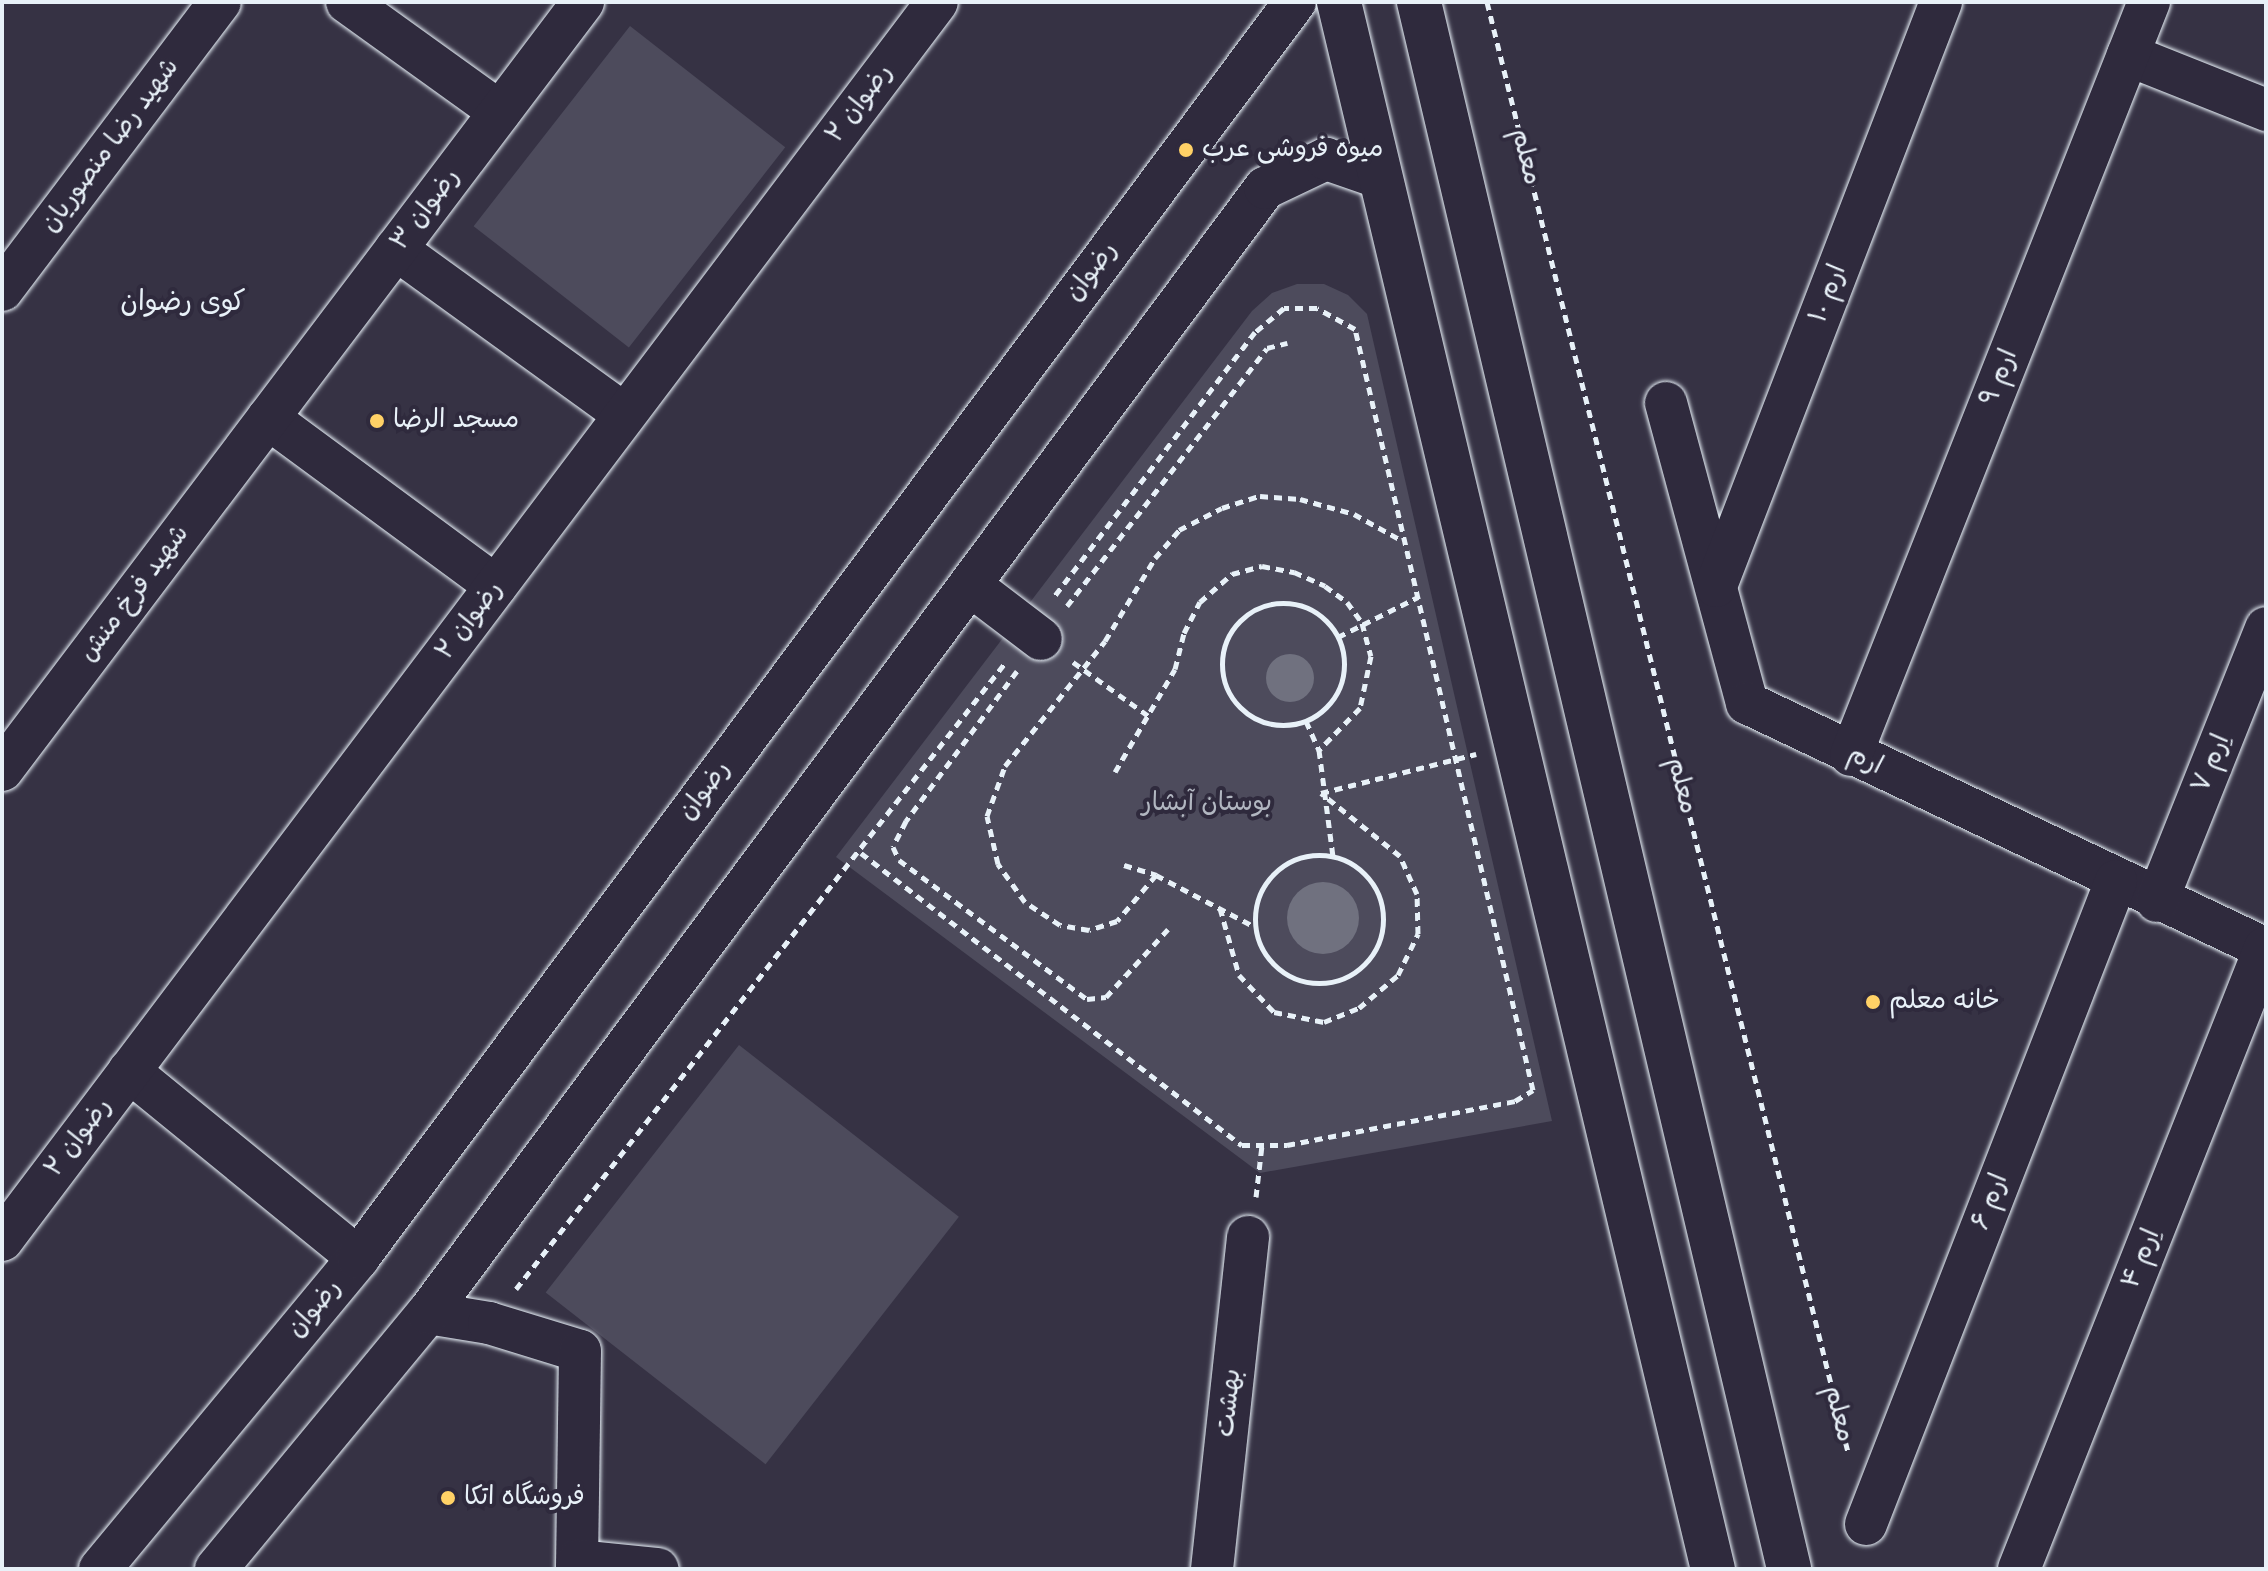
<!DOCTYPE html>
<meta charset="utf-8">
<style>
body{margin:0}
#map{position:relative;width:2268px;height:1571px;overflow:hidden;background:#363244;font-family:Mynerve,"Playpen Sans Arabic",sans-serif}
div>[style]{position:absolute}
[style*='--x']{left:calc(var(--x)*1px);top:calc(var(--y)*1px);width:calc(var(--w)*1px);rotate:calc(var(--a)*1deg)}
.green>*{inset:0;background:#4d4b5c;transform-origin:0 0}
.water>*{inset:0;background:#70717f}
.round{border-radius:50%}
.path>*{height:5px;margin-top:-2.5px;transform-origin:0;background:repeating-linear-gradient(90deg,#e8f1f8 0 8px,transparent 0 14px)}
.path>.ring{margin:-2.5px;padding:0;box-sizing:content-box;background:none;border:5px solid #e8f1f8;border-radius:50%}
.roads{filter:drop-shadow(0 0 2px #e8f1f8) drop-shadow(0 0 2px #e8f1f8)}
.minor>*{height:42px;margin:-21px;padding:0 21px;transform-origin:21px;border-radius:21px;background:#2f2a3d}
.major>*{height:44px;margin:-22px;padding:0 22px;transform-origin:22px;border-radius:22px;background:#2f2a3d}
.dots>*{width:22px;height:22px;translate:-50% -50%;box-sizing:border-box;border:4px solid #2f2a3d;border-radius:50%}
span{translate:-50% -50%;white-space:nowrap;text-align:center;line-height:1.15;-webkit-text-stroke:8px #2f2a3d;paint-order:stroke}
.street-label{font-size:26px;color:#e8f1f8}
.poi-label{font-size:26px;color:#e8f1f8}
.left{translate:0 -50%;text-align:left}
.park-label{font-size:26px;color:#b2b7c1}
.neighbourhood-label{font-size:28px;color:#e8f1f8}
.frame{position:absolute;inset:0;border:4px solid #e8f1f8;pointer-events:none}
</style>
<div id="map">
<div class="green">
<i style="left:630px;top:26px;width:197px;height:254px;rotate:38deg"></i>
<i style="clip-path:polygon(1297px 284px,1324px 284px,1348px 295px,1367px 314px,1552px 1121px,1260px 1173px,836px 857px,1252px 311px,1272px 293px)"></i>
<i style="left:739px;top:1045px;width:279px;height:314px;rotate:38deg"></i>
</div>
<div class="water">
<i class="round" style="left:1266px;top:654px;width:48px;height:48px"></i>
<i class="round" style="left:1287px;top:882px;width:72px;height:72px"></i>
</div>
<div class="path">
<i style="--x:1487;--y:2;--w:1494;--a:76.02"></i>
<i class="ring" style="left:1222px;top:603px;width:117px;height:117px"></i>
<i style="--x:1067;--y:606;--w:326;--a:-52.2"></i>
<i style="--x:1267;--y:348;--w:21;--a:-14"></i>
<i style="--x:1338;--y:637;--w:89;--a:-26.6"></i>
<i style="--x:1073;--y:662;--w:95;--a:35.5"></i>
<i style="--x:1017;--y:671;--w:187;--a:126.5"></i>
<i style="--x:906;--y:821;--w:29;--a:117"></i>
<i style="--x:893;--y:847;--w:14;--a:65"></i>
<i style="--x:899;--y:860;--w:234;--a:36.5"></i>
<i style="--x:1087;--y:999;--w:19;--a:-6"></i>
<i style="--x:1106;--y:997;--w:92;--a:-47.6"></i>
<i style="--x:1306;--y:721;--w:32;--a:66"></i>
<i style="--x:1319;--y:750;--w:107;--a:82.5"></i>
<i style="--x:1115;--y:772;--w:119;--a:-59.8"></i>
<i style="--x:1175;--y:669;--w:37;--a:-76"></i>
<i style="--x:1184;--y:633;--w:35;--a:-63"></i>
<i style="--x:1200;--y:602;--w:43;--a:-41.2"></i>
<i style="--x:1232;--y:574;--w:31;--a:-15"></i>
<i style="--x:1262;--y:566;--w:33;--a:11"></i>
<i style="--x:1294;--y:572;--w:34;--a:24"></i>
<i style="--x:1325;--y:586;--w:27;--a:36"></i>
<i style="--x:1347;--y:602;--w:26;--a:54"></i>
<i style="--x:1362;--y:623;--w:34;--a:75"></i>
<i style="--x:1371;--y:656;--w:53;--a:101.9"></i>
<i style="--x:1360;--y:708;--w:59;--a:134.3"></i>
<i style="--x:1321;--y:793;--w:160;--a:-14.1"></i>
<i style="--x:861;--y:853;--w:480;--a:37.5"></i>
<i style="--x:1242;--y:1145;--w:45;--a:0"></i>
<i style="--x:1287;--y:1145;--w:232;--a:-10.9"></i>
<i style="--x:1515;--y:1101;--w:21;--a:-31"></i>
<i style="--x:1533;--y:1090;--w:782;--a:-103.16"></i>
<i style="--x:1355;--y:329;--w:43;--a:-151.1"></i>
<i style="--x:1317;--y:308;--w:33;--a:180"></i>
<i style="--x:1284;--y:308;--w:38;--a:140"></i>
<i style="--x:1255;--y:332;--w:333;--a:127.2"></i>
<i class="ring" style="left:1255px;top:855px;width:123px;height:123px"></i>
<i style="--x:1124;--y:865;--w:34;--a:17"></i>
<i style="--x:1156;--y:875;--w:112;--a:27.7"></i>
<i style="--x:1156;--y:875;--w:60;--a:130.3"></i>
<i style="--x:1117;--y:921;--w:29;--a:162"></i>
<i style="--x:1089;--y:930;--w:29;--a:-170"></i>
<i style="--x:1060;--y:925;--w:42;--a:-146.7"></i>
<i style="--x:1025;--y:902;--w:47;--a:-125.4"></i>
<i style="--x:998;--y:864;--w:49;--a:-102.9"></i>
<i style="--x:987;--y:816;--w:53;--a:-70.2"></i>
<i style="--x:1005;--y:766;--w:160;--a:-51.3"></i>
<i style="--x:1105;--y:641;--w:97;--a:-58.9"></i>
<i style="--x:1155;--y:558;--w:37;--a:-49"></i>
<i style="--x:1179;--y:530;--w:48;--a:-27.1"></i>
<i style="--x:1222;--y:508;--w:40;--a:-18"></i>
<i style="--x:1260;--y:496;--w:40;--a:4.3"></i>
<i style="--x:1300;--y:499;--w:56;--a:15.5"></i>
<i style="--x:1354;--y:514;--w:56;--a:28.9"></i>
<i style="--x:1220;--y:908;--w:70;--a:74.2"></i>
<i style="--x:1239;--y:975;--w:51;--a:46.6"></i>
<i style="--x:1274;--y:1012;--w:51;--a:11.3"></i>
<i style="--x:1324;--y:1022;--w:38;--a:-22"></i>
<i style="--x:1359;--y:1008;--w:51;--a:-40.2"></i>
<i style="--x:1398;--y:975;--w:46;--a:-64"></i>
<i style="--x:1418;--y:934;--w:40;--a:-91.4"></i>
<i style="--x:1417;--y:894;--w:42;--a:-114.1"></i>
<i style="--x:1400;--y:856;--w:101;--a:-141.4"></i>
<i style="--x:1256;--y:1197;--w:52;--a:-83.4"></i>
<i style="--x:516;--y:1289;--w:794;--a:-52"></i>
</div>
<div class="roads">
<div class="minor">
<i style="--x:347;--y:2;--w:188;--a:35.7"></i>
<i style="--x:2128;--y:55;--w:149;--a:21.7"></i>
<i style="--x:396;--y:249;--w:281;--a:35.9"></i>
<i style="--x:2;--y:290;--w:361;--a:-52.9"></i>
<i style="--x:1666;--y:403;--w:311;--a:74.9"></i>
<i style="--x:1747;--y:703;--w:574;--a:25.36"></i>
<i style="--x:268;--y:418;--w:283;--a:36.4"></i>
<i style="--x:970;--y:585;--w:89;--a:37.3"></i>
<i style="--x:1716;--y:586;--w:626;--a:-68.93"></i>
<i style="--x:1851;--y:755;--w:810;--a:-68.41"></i>
<i style="--x:2;--y:770;--w:963;--a:-52.89"></i>
<i style="--x:2157;--y:901;--w:294;--a:-68.2"></i>
<i style="--x:129;--y:1071;--w:296;--a:39.2"></i>
<i style="--x:2;--y:1240;--w:1551;--a:-52.94"></i>
<i style="--x:428;--y:1313;--w:62;--a:9.3"></i>
<i style="--x:489;--y:1323;--w:95;--a:17.1"></i>
<i style="--x:580;--y:1351;--w:218;--a:90.8"></i>
<i style="--x:1866;--y:1524;--w:690;--a:-68.75"></i>
<i style="--x:578;--y:1561;--w:80;--a:5.7"></i>
<i style="--x:100;--y:1569;--w:404;--a:-50.3"></i>
<i style="--x:358;--y:1258;--w:1567;--a:-53.28"></i>
<i style="--x:216;--y:1569;--w:332;--a:-50.4"></i>
<i style="--x:428;--y:1313;--w:1402;--a:-53.35"></i>
<i style="--x:1265;--y:188;--w:68;--a:-25.4"></i>
<i style="--x:1326;--y:159;--w:58;--a:19.1"></i>
<i style="--x:1212;--y:1569;--w:334;--a:-83.8"></i>
<i style="--x:2019;--y:1569;--w:668;--a:-68.39"></i>
</div>
<div class="major">
<i style="--x:1339;--y:2;--w:1611;--a:76.58"></i>
<i style="--x:1419;--y:2;--w:1610;--a:76.71"></i>
</div>
</div>
<div class="dots">
<i style="left:1186px;top:150px;background:#ffd166"></i>
<i style="left:377px;top:421px;background:#ffd166"></i>
<i style="left:1873px;top:1002px;background:#ffd166"></i>
<i style="left:448px;top:1498px;background:#ffd166"></i>
</div>
<div class="street-label">
<span style="left:860px;top:104px;rotate:-53deg">رضوان ۲</span>
<span style="left:111px;top:146px;rotate:-53deg">شهید رضا منصوریان</span>
<span style="left:1525px;top:157px;rotate:76deg">معلم</span>
<span style="left:426px;top:210px;rotate:-53deg">رضوان ۳</span>
<span style="left:1092px;top:272px;rotate:-53deg">رضوان</span>
<span style="left:1829px;top:294px;rotate:-69deg">ارم ۱۰</span>
<span style="left:2000px;top:378px;rotate:-68deg">ارم ۹</span>
<span style="left:135px;top:594px;rotate:-53deg">شهید فرخ منش</span>
<span style="left:470px;top:621px;rotate:-53deg">رضوان ۲</span>
<span style="left:1865px;top:761px;rotate:26deg">ارم</span>
<span style="left:2212px;top:764px;rotate:-68deg">اِرم ۷</span>
<span style="left:1681px;top:786px;rotate:76deg">معلم</span>
<span style="left:705px;top:791px;rotate:-53deg">رضوان</span>
<span style="left:79px;top:1138px;rotate:-53deg">رضوان ۲</span>
<span style="left:1991px;top:1202px;rotate:-69deg">ارم ۶</span>
<span style="left:2142px;top:1259px;rotate:-68deg">اِرم ۴</span>
<span style="left:315px;top:1309px;rotate:-50deg">رضوان</span>
<span style="left:1230px;top:1403px;rotate:-84deg">بهشت</span>
<span style="left:1838px;top:1414px;rotate:76deg">معلم</span>
</div>
<div class="poi-label">
<span class="left" style="left:1202px;top:150px">میوه فروشی عرب</span>
<span class="left" style="left:393px;top:421px">مسجد الرضا</span>
<span class="left" style="left:1889px;top:1002px">خانه معلم</span>
<span class="left" style="left:464px;top:1498px">فروشگاه اتکا</span>
</div>
<div class="park-label">
<span style="left:1207px;top:804px">بوستان آبشار</span>
</div>
<div class="neighbourhood-label">
<span style="left:183px;top:303px">کوی رضوان</span>
</div>
<div class="frame"></div>
</div>
